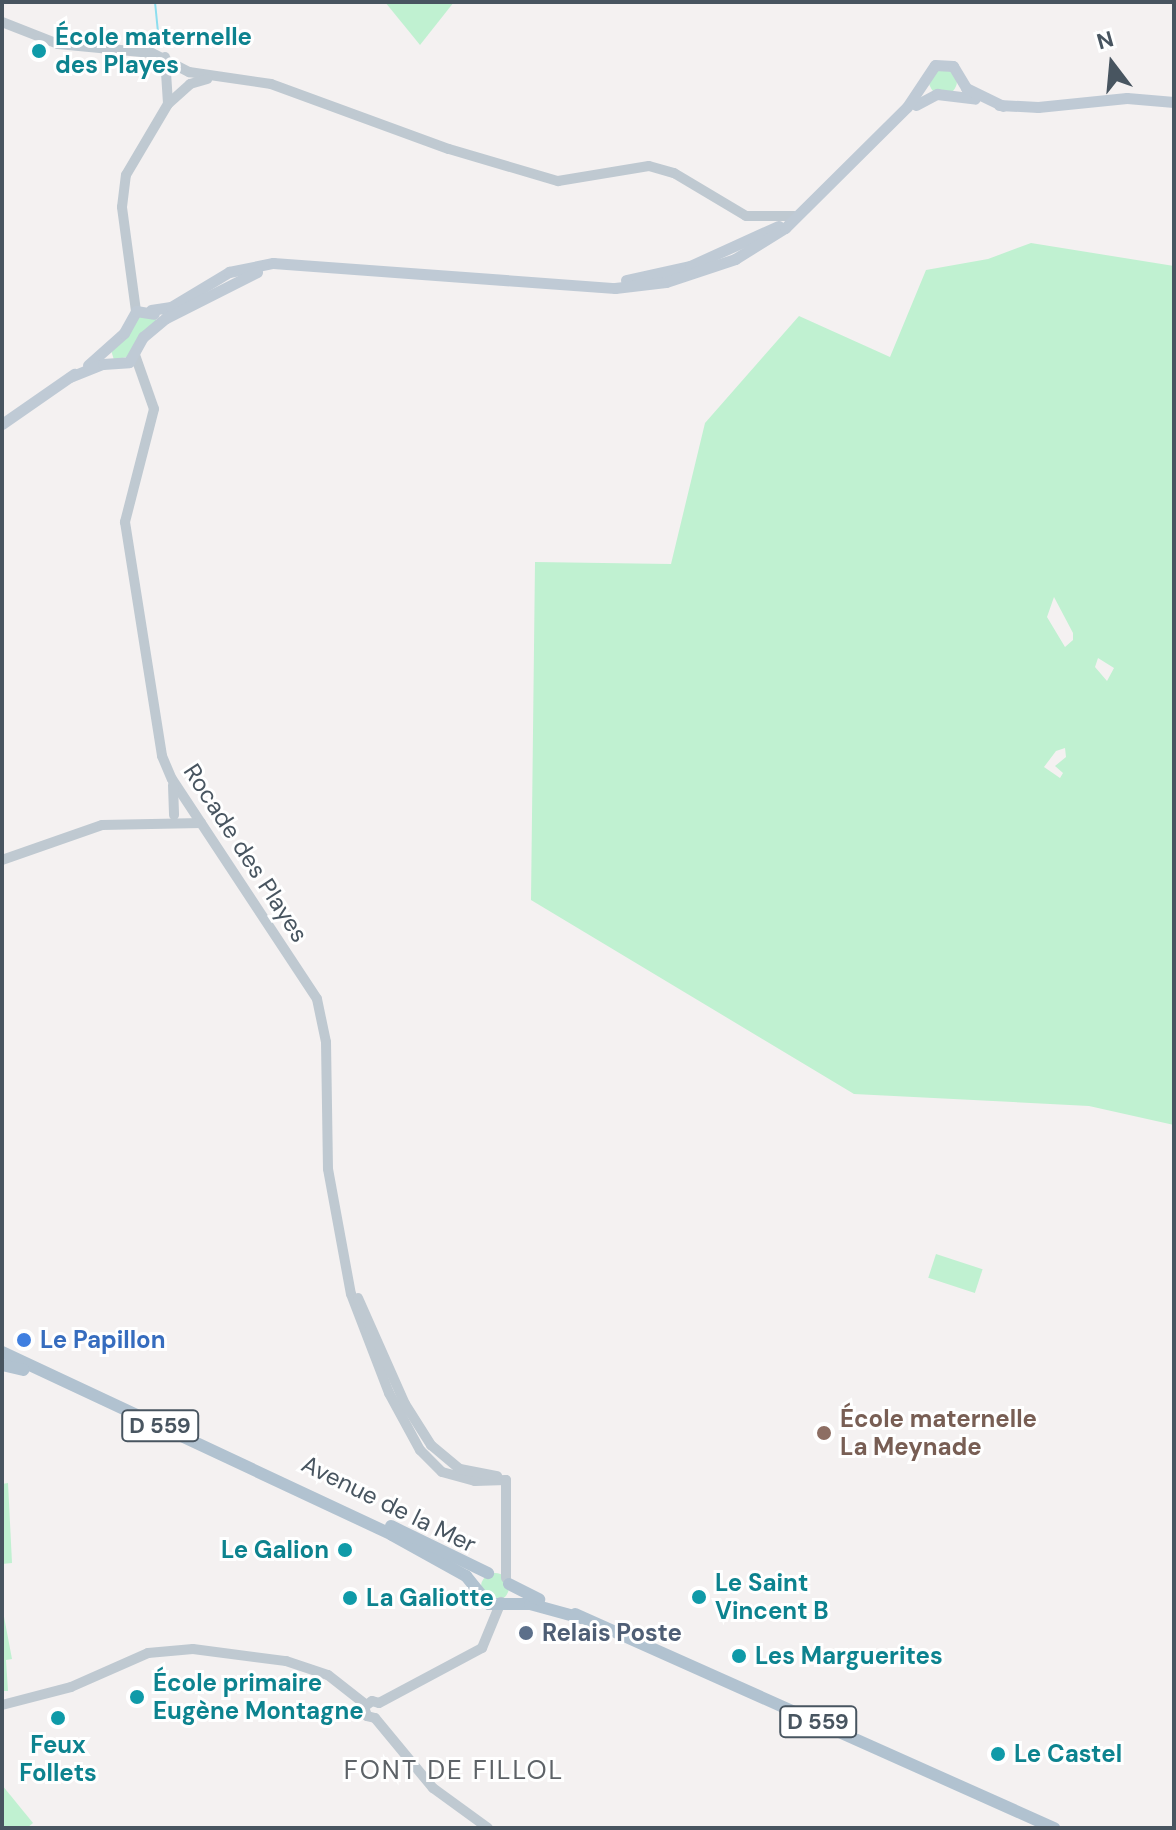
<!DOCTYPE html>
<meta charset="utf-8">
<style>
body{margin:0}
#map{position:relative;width:1176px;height:1830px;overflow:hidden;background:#f4f1f1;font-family:"DM Sans",sans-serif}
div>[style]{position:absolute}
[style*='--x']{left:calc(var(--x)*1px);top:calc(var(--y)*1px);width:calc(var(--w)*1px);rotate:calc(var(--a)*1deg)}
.green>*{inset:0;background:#c0f1d1;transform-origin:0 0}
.round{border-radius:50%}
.stream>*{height:2px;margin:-1px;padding:0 1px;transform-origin:1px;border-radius:1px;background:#8cdeef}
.tertiary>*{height:10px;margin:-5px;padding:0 5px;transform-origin:5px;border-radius:5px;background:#bfc9d1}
.secondary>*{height:11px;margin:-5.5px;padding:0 5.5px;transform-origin:5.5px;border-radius:5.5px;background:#bfcad5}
.primary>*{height:12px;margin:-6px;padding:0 6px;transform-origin:6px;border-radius:6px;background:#b1c2d0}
.dots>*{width:22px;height:22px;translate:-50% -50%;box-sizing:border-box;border:4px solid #fff;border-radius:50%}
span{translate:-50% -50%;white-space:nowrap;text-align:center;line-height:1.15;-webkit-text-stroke:6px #fff;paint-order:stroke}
.shield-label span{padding:2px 6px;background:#fff;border:2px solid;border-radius:6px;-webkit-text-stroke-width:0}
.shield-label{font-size:22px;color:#485560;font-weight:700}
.culture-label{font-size:24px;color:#0d838f;font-weight:700}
.left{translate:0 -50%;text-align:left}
.right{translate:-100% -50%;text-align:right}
.street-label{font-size:24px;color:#485560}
.shop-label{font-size:24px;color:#366cbe;font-weight:700}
.education-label{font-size:24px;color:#785e54;font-weight:700}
.service-label{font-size:24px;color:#4e5e75;font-weight:700}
.neighbourhood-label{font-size:26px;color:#5d6267;letter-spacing:2px}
.frame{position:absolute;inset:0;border:4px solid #485560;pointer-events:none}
.north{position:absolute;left:1072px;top:24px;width:80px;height:80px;-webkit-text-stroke:6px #fff;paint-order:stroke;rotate:344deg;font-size:22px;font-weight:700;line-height:32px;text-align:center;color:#485560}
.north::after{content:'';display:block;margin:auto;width:28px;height:36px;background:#485560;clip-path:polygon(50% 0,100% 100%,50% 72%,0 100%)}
</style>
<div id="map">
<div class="green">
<i style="clip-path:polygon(385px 2px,454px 2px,420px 45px)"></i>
<i class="round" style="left:929px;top:67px;width:28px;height:28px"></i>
<i style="clip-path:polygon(evenodd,1031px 243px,1174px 266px,1174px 1125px,1089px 1106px,854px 1094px,531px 900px,535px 562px,671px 564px,705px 423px,799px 316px,890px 357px,926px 270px,988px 259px,1031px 243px,1054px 597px,1073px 633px,1073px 640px,1065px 647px,1047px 617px,1054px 597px,1031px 243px,1098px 658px,1114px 668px,1107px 681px,1095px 667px,1098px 658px,1031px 243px,1065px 748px,1066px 757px,1055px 766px,1063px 773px,1060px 778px,1044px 767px,1056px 751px,1065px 748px)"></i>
<i style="clip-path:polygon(133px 314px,156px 317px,156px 323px,135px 355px,114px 360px,111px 350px)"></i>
<i style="left:936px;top:1254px;width:49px;height:25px;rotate:18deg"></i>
<i style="clip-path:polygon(8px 1483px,12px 1563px,2px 1564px,2px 1484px)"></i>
<i class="round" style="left:481px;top:1573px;width:28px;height:28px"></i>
<i style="clip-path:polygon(2px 1606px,12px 1659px,6px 1660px,8px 1691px,2px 1691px)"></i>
<i style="clip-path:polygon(2px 1785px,33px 1823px,27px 1828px,2px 1828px)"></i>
</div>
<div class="stream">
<i style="--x:155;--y:2;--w:40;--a:84.3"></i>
</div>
<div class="tertiary">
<i style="--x:2;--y:22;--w:60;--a:21.4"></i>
<i style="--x:58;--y:44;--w:94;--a:5.5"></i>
<i style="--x:152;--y:53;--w:42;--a:27.2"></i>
<i style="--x:189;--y:72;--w:83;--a:8.3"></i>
<i style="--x:271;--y:84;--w:189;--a:20.1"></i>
<i style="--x:449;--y:149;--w:114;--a:16.4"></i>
<i style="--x:558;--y:181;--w:92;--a:-9.4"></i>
<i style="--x:649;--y:166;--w:26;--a:16"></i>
<i style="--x:674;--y:173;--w:84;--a:30.8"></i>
<i style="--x:746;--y:216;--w:48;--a:0"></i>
<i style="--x:165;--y:57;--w:47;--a:86.3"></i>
<i style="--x:136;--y:311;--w:105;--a:-97.7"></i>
<i style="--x:122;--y:207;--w:32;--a:-83"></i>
<i style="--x:126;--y:175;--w:82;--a:-59.4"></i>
<i style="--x:168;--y:104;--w:30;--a:-42"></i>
<i style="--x:190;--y:84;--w:18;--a:-16"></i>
<i style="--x:135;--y:355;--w:57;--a:70.6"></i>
<i style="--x:154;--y:409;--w:117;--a:104.4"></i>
<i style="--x:125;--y:522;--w:237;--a:81"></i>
<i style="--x:162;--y:756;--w:25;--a:67"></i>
<i style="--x:172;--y:779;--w:263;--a:56.6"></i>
<i style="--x:317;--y:999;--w:44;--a:78.2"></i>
<i style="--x:326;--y:1042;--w:127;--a:89.1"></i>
<i style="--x:328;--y:1169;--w:127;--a:79.6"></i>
<i style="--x:351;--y:1294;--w:106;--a:69"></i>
<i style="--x:389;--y:1393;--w:65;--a:61.5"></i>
<i style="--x:420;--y:1450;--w:31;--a:45"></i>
<i style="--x:442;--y:1472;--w:34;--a:15"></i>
<i style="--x:475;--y:1481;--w:31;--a:-2"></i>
<i style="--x:173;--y:785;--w:30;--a:88"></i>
<i style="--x:2;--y:860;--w:106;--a:-19.3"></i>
<i style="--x:102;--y:825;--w:99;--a:-1.2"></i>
<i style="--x:358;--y:1298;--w:116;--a:66.1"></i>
<i style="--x:405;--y:1404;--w:49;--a:57.6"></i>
<i style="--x:431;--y:1445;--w:38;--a:40"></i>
<i style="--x:460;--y:1469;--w:38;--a:11"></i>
<i style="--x:506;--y:1578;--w:98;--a:-90"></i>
<i style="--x:379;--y:1703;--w:117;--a:-28.1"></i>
<i style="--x:482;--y:1648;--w:50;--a:-67.6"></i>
<i style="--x:2;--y:1705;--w:71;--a:-14.6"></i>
<i style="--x:71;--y:1687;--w:84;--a:-23.8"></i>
<i style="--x:148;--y:1653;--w:45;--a:-5.1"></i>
<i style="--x:193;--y:1649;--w:94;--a:7.4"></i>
<i style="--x:286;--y:1661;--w:44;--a:18.4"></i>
<i style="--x:328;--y:1675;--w:47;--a:38.1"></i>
<i style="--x:375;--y:1718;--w:91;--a:50.4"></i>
<i style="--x:433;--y:1788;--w:68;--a:36"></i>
<i style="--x:375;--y:1718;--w:8;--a:-166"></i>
<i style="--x:367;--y:1716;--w:9;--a:-108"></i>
<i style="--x:364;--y:1707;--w:10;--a:-37"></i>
<i style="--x:372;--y:1701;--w:7;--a:16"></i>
</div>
<div class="secondary">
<i style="--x:916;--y:105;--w:24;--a:-28"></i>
<i style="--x:937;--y:94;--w:38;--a:7"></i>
<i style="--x:999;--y:105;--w:39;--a:3"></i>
<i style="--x:1038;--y:107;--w:89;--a:-5.8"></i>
<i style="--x:1127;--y:98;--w:47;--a:4.9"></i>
<i style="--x:626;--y:280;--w:66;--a:-12.3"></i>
<i style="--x:690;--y:266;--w:97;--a:-24.4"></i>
<i style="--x:151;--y:310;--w:20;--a:-9"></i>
<i style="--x:171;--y:307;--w:68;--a:-31.1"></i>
<i style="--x:229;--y:272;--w:45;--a:-11.6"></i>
<i style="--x:273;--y:263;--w:343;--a:4.2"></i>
<i style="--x:615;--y:288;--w:51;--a:-6.7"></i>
<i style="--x:666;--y:282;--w:73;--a:-18.4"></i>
<i style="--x:735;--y:259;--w:59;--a:-31.8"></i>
<i style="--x:785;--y:228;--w:172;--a:-44.8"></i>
<i style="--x:907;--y:107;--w:50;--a:-56.3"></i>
<i style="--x:935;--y:65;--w:18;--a:3"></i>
<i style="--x:953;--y:66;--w:26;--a:59"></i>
<i style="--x:966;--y:88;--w:41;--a:25.9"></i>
<i style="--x:88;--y:365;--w:48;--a:-41.6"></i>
<i style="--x:124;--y:333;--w:25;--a:-61"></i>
<i style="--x:136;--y:311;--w:18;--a:9"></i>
<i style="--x:70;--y:377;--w:35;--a:-22"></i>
<i style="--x:103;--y:364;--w:26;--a:-4"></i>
<i style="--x:129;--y:362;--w:29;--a:-61"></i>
<i style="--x:143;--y:337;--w:30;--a:-40"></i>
<i style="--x:166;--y:318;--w:102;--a:-26.8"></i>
<i style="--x:2;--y:424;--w:88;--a:-34.8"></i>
</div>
<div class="primary">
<i style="--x:2;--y:1352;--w:431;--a:25.1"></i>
<i style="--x:392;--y:1535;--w:85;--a:29"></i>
<i style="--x:466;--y:1576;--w:36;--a:51"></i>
<i style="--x:489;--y:1604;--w:41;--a:0"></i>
<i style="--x:530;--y:1604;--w:53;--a:15.4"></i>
<i style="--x:2;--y:1365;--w:22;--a:13"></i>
<i style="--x:391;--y:1526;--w:108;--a:25.9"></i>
<i style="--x:509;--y:1584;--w:34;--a:27"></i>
<i style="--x:575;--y:1614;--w:525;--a:24.07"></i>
</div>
<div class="dots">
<i style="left:39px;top:51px;background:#0f9aa8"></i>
<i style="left:24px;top:1340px;background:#3f7fe0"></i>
<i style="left:824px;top:1433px;background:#8d6e63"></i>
<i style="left:345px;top:1550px;background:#0f9aa8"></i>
<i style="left:699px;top:1597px;background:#0f9aa8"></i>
<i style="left:350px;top:1598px;background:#0f9aa8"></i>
<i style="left:526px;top:1633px;background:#5c6f8a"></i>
<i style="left:739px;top:1656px;background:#0f9aa8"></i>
<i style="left:137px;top:1697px;background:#0f9aa8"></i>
<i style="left:58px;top:1718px;background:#0f9aa8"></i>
<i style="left:998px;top:1754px;background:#0f9aa8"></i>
</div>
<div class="shield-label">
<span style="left:160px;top:1426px">D 559</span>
<span style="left:818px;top:1722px">D 559</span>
</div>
<div class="culture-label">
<span class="left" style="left:55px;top:51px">École maternelle<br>des Playes</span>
<span class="right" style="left:329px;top:1550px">Le Galion</span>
<span class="left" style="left:715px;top:1597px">Le Saint<br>Vincent B</span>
<span class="left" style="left:366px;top:1598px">La Galiotte</span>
<span class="left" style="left:755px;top:1656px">Les Marguerites</span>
<span class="left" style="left:153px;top:1697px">École primaire<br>Eugène Montagne</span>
<span style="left:58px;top:1759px">Feux<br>Follets</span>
<span class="left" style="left:1014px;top:1754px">Le Castel</span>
</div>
<div class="street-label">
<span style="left:246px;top:853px;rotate:57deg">Rocade des Playes</span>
<span style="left:389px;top:1504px;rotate:26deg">Avenue de la Mer</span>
</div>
<div class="shop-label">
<span class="left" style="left:40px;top:1340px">Le Papillon</span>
</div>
<div class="education-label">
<span class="left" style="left:840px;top:1433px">École maternelle<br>La Meynade</span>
</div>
<div class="service-label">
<span class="left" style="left:542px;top:1633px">Relais Poste</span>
</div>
<div class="neighbourhood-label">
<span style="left:454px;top:1771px">FONT DE FILLOL</span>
</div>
<div class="frame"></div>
<div class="north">N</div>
</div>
